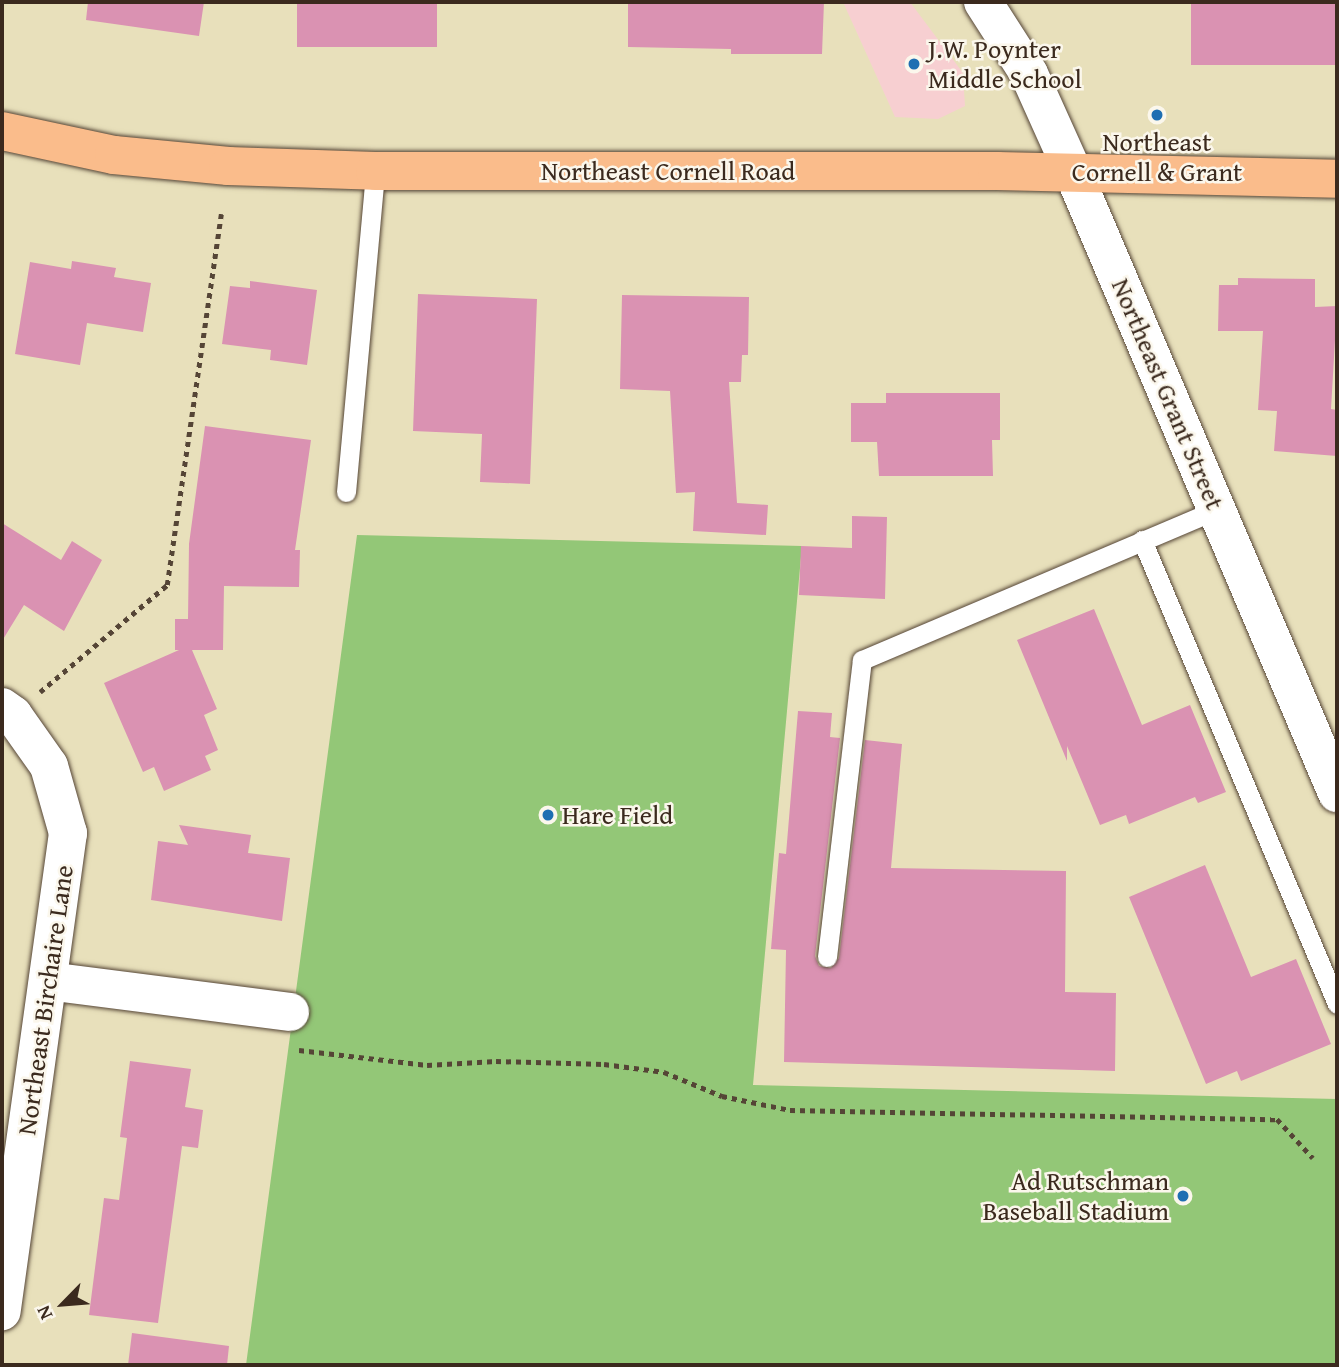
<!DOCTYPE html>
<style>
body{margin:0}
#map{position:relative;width:1339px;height:1367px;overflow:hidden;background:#e8e0bb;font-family:"Gentium Book Plus",serif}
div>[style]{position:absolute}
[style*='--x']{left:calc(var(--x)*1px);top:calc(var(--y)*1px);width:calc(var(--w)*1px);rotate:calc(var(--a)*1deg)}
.built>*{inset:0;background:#f7cfd1}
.green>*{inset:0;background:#93c777}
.building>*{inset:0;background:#da92b2;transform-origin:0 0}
.path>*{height:4.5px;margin-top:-2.25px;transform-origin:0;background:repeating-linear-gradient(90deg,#554536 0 5px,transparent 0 10px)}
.roads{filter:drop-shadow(0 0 2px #554536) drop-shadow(0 0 2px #554536)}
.service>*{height:19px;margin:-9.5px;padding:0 9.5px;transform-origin:9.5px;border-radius:9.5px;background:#fff}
.minor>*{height:38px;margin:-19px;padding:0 19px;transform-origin:19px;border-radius:19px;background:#fff}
.tertiary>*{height:38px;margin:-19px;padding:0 19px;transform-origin:19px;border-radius:19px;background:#fff}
.trunk>*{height:38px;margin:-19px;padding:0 19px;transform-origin:19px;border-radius:19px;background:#fabc8b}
.dots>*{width:19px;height:19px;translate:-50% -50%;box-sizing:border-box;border:4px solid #fbf7ec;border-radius:50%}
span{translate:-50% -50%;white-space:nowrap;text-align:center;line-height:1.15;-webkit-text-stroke:5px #fbf7ec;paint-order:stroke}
.poi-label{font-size:26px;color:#3b2a1e}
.left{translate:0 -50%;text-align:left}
.right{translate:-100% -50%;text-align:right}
.street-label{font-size:26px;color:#3b2a1e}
.frame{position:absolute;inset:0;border:4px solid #3b2a1e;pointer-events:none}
.north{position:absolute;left:28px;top:1269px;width:70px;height:70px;-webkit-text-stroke:5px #fbf7ec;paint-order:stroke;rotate:245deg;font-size:19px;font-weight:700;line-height:28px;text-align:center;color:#3b2a1e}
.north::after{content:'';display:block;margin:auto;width:24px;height:32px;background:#3b2a1e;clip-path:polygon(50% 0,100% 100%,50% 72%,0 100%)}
</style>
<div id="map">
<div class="built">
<i style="clip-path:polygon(843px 2px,910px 2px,963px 73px,965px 106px,938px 119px,895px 117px)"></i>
</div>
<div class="green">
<i style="clip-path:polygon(357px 535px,802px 546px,753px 1085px,1337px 1099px,1337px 1365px,246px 1365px)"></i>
</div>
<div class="building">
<i style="clip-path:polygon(88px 2px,204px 2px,199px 36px,86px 20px)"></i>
<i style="left:297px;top:2px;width:140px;height:45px"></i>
<i style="clip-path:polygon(628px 2px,824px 2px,822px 54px,731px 54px,731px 49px,628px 47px)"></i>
<i style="left:1191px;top:2px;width:146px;height:63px"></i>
<i style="clip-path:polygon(72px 261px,116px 268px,114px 277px,151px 283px,143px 332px,87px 323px,80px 365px,15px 354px,30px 262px,71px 269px)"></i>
<i style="clip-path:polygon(1238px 278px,1315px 279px,1315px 307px,1337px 306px,1331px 409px,1337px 410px,1337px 456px,1274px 451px,1277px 411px,1258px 410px,1263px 331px,1218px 331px,1219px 285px,1238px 285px)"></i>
<i style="clip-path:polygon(250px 281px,317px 290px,307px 365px,270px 360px,271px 350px,222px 344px,230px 286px,250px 288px)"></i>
<i style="clip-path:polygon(418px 294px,537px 299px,530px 484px,480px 482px,482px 434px,413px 431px)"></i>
<i style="clip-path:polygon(622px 295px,749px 297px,748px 355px,742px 355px,741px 382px,729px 382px,737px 503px,768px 505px,766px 535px,693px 531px,695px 492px,676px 493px,670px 391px,620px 389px)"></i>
<i style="clip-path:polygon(886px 393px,1000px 393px,1000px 440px,992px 440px,993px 476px,879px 476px,877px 442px,851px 442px,851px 403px,886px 403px)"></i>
<i style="clip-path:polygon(205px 426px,311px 440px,295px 550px,300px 550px,299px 587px,224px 586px,223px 650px,192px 650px,217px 709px,204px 715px,218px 750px,205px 756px,211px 770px,164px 791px,154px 767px,143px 772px,104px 683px,179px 650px,175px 650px,175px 619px,188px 619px,189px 544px)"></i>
<i style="clip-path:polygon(852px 516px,887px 517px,885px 599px,799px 595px,801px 546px,852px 548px)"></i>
<i style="clip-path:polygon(2px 523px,61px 560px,72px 541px,102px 560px,64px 631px,24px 605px,2px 641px)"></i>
<i style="clip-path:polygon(1094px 609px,1142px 725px,1190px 705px,1226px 792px,1198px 803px,1195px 797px,1129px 824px,1126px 815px,1100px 825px,1067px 746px,1067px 761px,1017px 640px)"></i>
<i style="clip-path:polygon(798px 711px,832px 713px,830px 737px,840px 738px,815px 956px,819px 966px,831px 968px,839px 958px,865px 740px,902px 744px,891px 868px,1066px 871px,1065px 992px,1116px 993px,1115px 1071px,784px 1062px,786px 950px,771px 949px,779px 853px,786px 854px)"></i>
<i style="clip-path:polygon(179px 825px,251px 835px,248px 853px,290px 858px,282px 921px,151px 900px,158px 841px,188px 845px)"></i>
<i style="clip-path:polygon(1205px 865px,1251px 977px,1296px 959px,1331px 1044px,1241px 1081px,1237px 1071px,1206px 1084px,1129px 897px)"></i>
<i style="clip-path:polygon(130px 1061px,191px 1069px,185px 1107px,203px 1110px,198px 1148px,182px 1146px,158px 1323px,89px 1315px,104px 1198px,119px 1200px,127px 1138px,120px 1137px)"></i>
<i style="clip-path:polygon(132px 1333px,229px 1346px,227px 1365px,128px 1365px)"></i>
</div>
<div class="path">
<i style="--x:40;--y:692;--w:166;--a:-40.1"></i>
<i style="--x:167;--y:585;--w:375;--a:-81.7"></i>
<i style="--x:299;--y:1050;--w:129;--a:6.7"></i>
<i style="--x:427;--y:1065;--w:69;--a:-3.3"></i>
<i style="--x:496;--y:1061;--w:108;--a:1.6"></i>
<i style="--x:604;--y:1064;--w:61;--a:7.6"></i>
<i style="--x:664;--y:1072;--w:63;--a:22.5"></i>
<i style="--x:722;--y:1096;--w:69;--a:11.6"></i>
<i style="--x:790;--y:1110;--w:487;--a:1.1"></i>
<i style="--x:1277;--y:1119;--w:53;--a:47.3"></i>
</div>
<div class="roads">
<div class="service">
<i style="--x:346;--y:492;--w:322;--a:-84.8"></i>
<i style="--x:1142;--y:540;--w:503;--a:67.2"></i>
<i style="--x:827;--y:957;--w:299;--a:-83.3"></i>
<i style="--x:862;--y:660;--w:386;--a:-23"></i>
</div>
<div class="minor">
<i style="--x:983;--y:2;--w:85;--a:57.4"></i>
<i style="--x:1029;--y:74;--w:107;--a:65.8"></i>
<i style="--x:2;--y:707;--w:14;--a:36"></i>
<i style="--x:13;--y:715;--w:62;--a:54.8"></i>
<i style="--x:49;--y:766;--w:70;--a:74.2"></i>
<i style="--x:68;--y:833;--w:483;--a:97.9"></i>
<i style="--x:48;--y:981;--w:244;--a:7.3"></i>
</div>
<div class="tertiary">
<i style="--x:1073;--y:172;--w:675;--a:66.97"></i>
</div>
<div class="trunk">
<i style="--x:2;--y:131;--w:115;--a:12.1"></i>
<i style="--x:114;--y:155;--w:115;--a:5.5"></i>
<i style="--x:228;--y:166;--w:147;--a:1.9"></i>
<i style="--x:375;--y:171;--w:622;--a:0"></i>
<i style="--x:997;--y:171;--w:340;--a:1.3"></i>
</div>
</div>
<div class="dots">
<i style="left:914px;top:64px;background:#1f6fb2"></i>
<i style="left:1157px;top:115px;background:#1f6fb2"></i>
<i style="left:548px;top:815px;background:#1f6fb2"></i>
<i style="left:1183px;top:1196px;background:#1f6fb2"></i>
</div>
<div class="poi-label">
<span class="left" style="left:928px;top:64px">J.W. Poynter<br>Middle School</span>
<span style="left:1157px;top:157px">Northeast<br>Cornell &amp; Grant</span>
<span class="left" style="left:562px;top:815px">Hare Field</span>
<span class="right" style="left:1169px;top:1196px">Ad Rutschman<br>Baseball Stadium</span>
</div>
<div class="street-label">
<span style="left:668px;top:171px">Northeast Cornell Road</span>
<span style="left:1168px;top:394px;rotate:67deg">Northeast Grant Street</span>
<span style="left:45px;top:1000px;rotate:-82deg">Northeast Birchaire Lane</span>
</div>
<div class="frame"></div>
<div class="north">N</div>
</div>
